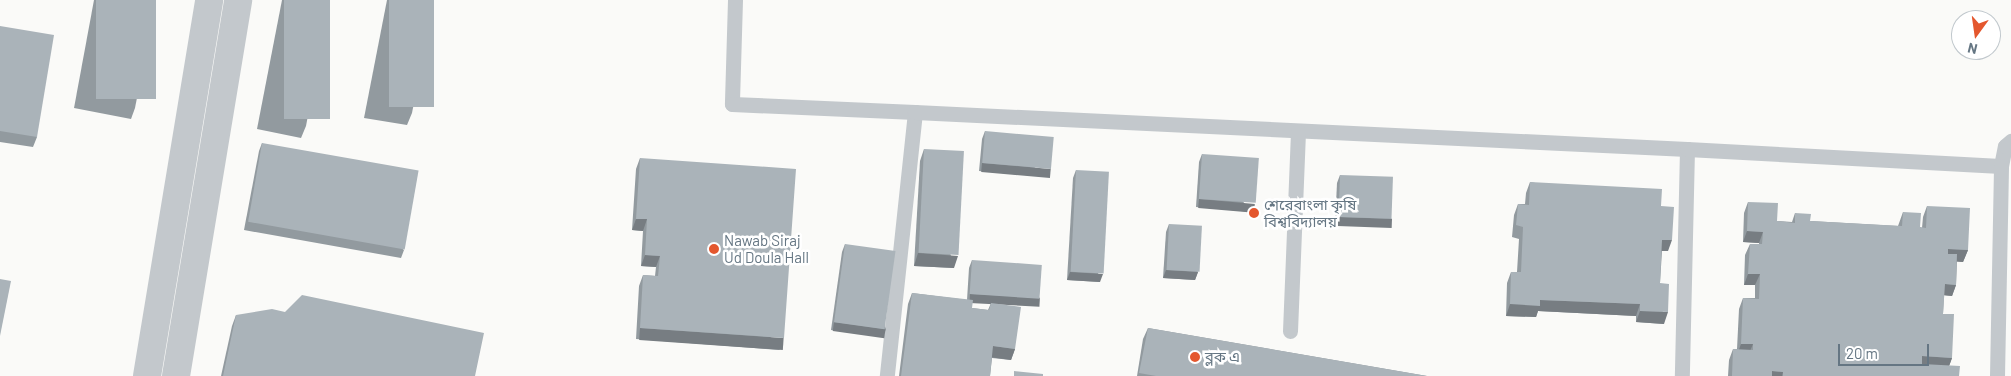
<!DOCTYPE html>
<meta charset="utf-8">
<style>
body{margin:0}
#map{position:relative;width:2011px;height:376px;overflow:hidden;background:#fafaf8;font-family:Barlow,"Noto Sans Bengali",sans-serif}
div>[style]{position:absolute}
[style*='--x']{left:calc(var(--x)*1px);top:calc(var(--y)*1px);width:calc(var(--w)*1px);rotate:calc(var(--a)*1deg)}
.service>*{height:15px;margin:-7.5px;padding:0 7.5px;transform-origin:7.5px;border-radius:7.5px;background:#c3c8cc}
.tertiary>*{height:28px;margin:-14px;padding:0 14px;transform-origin:14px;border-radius:14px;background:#c3c8cc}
.wall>*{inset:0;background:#929a9f}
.shaded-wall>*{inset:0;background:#777d82;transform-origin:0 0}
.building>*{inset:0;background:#aab3b9;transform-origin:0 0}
.dots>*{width:14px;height:14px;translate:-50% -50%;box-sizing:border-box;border:2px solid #fff;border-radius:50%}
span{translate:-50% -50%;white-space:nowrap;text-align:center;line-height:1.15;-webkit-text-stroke:5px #fff;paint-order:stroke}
.poi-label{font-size:15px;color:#657683}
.left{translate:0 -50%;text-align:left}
.north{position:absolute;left:1951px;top:10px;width:50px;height:50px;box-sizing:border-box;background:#fff;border:1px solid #c1c8cd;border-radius:50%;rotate:194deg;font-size:14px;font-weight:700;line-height:20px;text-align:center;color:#657683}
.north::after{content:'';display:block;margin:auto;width:18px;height:22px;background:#e4572e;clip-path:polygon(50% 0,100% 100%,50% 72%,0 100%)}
.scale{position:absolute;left:1838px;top:344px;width:91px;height:22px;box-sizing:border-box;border:2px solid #657683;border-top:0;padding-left:6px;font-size:15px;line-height:18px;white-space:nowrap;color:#657683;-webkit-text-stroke:4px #fff;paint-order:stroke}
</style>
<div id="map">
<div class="service">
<i style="--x:735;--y:0;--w:104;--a:91.7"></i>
<i style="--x:732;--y:104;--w:183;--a:2.5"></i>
<i style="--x:915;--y:112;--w:265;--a:96.1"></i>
<i style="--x:915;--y:112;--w:773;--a:2.74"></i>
<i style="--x:1687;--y:149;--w:227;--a:91.3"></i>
<i style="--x:1687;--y:149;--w:314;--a:3.1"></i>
<i style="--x:2001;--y:166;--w:20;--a:-79"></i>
<i style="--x:2005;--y:146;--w:8;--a:-40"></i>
<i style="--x:1290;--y:331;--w:200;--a:-87.7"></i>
<i style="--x:1997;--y:376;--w:210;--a:-88.9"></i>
</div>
<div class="tertiary">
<i style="--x:147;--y:376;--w:381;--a:-80.6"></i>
<i style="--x:176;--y:376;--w:381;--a:-80.6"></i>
</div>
<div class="wall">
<i style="clip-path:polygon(94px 0,156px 0,135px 108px,131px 119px,74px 108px)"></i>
<i style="clip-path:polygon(282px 0,330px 0,306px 126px,301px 138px,257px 129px)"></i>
<i style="clip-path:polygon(387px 0,434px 0,412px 113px,407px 125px,364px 118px)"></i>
<i style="clip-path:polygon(0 26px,37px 137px,33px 147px,0 142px)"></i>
<i style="clip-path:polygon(985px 131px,1048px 177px,979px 171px,982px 139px)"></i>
<i style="clip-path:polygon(262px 143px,404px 250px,401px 258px,244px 230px,259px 151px)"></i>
<i style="clip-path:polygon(924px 149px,954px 268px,914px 266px,920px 161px)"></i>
<i style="clip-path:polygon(1202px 154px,1252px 212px,1196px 207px,1199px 162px)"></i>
<i style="clip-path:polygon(640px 158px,780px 350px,636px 339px,639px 286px,643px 275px,655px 276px,656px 267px,641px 266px,643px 231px,632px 230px,636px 169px)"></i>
<i style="clip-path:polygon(1076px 170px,1100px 282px,1067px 280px,1073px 178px)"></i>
<i style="clip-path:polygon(1340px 175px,1392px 219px,1389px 227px,1335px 225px,1337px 183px)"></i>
<i style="clip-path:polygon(1530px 182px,1661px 206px,1668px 251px,1662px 251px,1660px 283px,1664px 324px,1636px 322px,1636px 316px,1538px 311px,1536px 317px,1506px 316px,1507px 283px,1511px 272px,1517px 272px,1519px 239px,1512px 237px,1514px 215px,1518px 204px,1525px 204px,1526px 193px)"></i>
<i style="clip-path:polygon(1748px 202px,1777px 221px,1792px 222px,1795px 213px,1810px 221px,1898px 226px,1903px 212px,1920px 227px,1922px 228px,1923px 217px,1927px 206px,1968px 250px,1963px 262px,1957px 261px,1956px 285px,1952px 296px,1944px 295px,1943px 314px,1952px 358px,1949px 366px,1959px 376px,1728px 376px,1729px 360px,1733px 349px,1737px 349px,1739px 309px,1743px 298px,1755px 298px,1755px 285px,1744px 285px,1745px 255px,1750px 244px,1759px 244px,1759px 243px,1743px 242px,1744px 213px)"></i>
<i style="clip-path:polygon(1169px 224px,1198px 272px,1195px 280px,1163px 278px,1166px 232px)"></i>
<i style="clip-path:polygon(845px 244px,886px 329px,883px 337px,831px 330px,842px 252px)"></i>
<i style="clip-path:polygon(evenodd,972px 260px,1037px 306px,993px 303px,1015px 349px,1011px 360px,992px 358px,990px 376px,992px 376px,899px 376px,908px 304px,912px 293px,967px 300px,969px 268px,972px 260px,972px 302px,991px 303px,988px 310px,972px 308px,972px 302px)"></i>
<i style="clip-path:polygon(236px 315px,475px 376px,221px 376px,232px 326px)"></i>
<i style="clip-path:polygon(1148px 328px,1427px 376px,1137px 376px,1143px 339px)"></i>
</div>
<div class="shaded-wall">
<i style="left:982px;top:163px;width:69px;height:9px;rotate:5deg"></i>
<i style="left:1199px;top:199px;width:56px;height:9px;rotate:5deg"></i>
<i style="left:1338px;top:217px;width:54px;height:9px;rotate:2deg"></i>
<i style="clip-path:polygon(636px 219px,647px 219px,643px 231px,632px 230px)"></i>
<i style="clip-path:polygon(1747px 231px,1763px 232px,1759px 243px,1743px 242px)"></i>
<i style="clip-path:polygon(1662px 240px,1672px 240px,1668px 251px,1658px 251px)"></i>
<i style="clip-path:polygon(1948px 249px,1968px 250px,1963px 262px,1944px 261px)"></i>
<i style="clip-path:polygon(918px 253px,958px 256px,954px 268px,914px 266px)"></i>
<i style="clip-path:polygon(645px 255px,660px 256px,656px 267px,641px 266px)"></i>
<i style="clip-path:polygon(1166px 270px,1198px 272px,1195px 280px,1163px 278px)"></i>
<i style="clip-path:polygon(1070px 272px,1103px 274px,1100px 282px,1067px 280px)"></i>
<i style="clip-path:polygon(1748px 274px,1760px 274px,1755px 285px,1744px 285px)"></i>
<i style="clip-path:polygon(1945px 284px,1956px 285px,1952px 296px,1941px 295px)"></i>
<i style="left:970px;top:294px;width:70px;height:9px;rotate:3deg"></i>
<i style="clip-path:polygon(1540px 300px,1640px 304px,1636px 316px,1538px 311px,1536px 317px,1506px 316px,1510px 304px)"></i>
<i style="clip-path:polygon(1640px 311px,1668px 312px,1664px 324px,1636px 322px)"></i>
<i style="left:834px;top:322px;width:52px;height:9px;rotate:8deg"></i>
<i style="left:640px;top:328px;width:144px;height:12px;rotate:4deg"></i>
<i style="clip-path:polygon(1741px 344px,1753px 344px,1748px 356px,1737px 355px)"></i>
<i style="clip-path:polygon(993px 346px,1015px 349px,1011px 360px,989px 357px)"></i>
<i style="clip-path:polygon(1922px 356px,1952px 358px,1948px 369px,1918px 367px)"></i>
<i style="clip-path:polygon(1772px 371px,1783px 372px,1782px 376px,1771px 376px)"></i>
</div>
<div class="building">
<i style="left:96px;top:0;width:60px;height:99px"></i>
<i style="left:284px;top:0;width:46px;height:119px"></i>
<i style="left:389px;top:0;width:45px;height:107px"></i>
<i style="clip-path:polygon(0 26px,54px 35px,37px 137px,0 131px)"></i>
<i style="left:985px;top:131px;width:69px;height:32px;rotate:5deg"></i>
<i style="left:262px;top:143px;width:159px;height:80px;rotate:10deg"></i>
<i style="left:924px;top:149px;width:40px;height:104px;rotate:3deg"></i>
<i style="left:1202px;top:154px;width:57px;height:45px;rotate:4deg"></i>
<i style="clip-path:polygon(640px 158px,796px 169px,784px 338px,640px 328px,643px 275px,658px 276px,660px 256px,645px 255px,647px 219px,636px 219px)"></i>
<i style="left:1076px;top:170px;width:33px;height:102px;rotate:3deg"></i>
<i style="left:1340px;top:175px;width:53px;height:42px;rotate:2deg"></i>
<i style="clip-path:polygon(1530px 182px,1662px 189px,1661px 206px,1674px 207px,1672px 240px,1662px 240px,1660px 283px,1669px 284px,1668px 312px,1640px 311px,1640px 304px,1540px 300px,1540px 306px,1510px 304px,1511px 272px,1521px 272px,1523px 227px,1516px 225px,1518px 204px,1529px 205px)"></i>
<i style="clip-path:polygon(1748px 202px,1778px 203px,1777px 221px,1795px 223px,1795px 213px,1811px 214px,1810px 221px,1902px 226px,1903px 212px,1921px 213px,1920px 227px,1926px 228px,1927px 206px,1970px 208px,1968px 250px,1948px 249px,1948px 254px,1957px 254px,1956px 285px,1945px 284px,1943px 314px,1954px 314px,1952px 358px,1922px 356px,1922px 364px,1960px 366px,1959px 376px,1783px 376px,1783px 372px,1772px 371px,1772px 376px,1732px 376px,1733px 349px,1753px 350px,1753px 344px,1741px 344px,1743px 298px,1759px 299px,1760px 274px,1748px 274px,1750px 244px,1762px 244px,1763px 232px,1747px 231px)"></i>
<i style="left:1169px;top:224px;width:33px;height:46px;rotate:3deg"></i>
<i style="left:845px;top:244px;width:51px;height:79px;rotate:8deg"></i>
<i style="left:972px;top:260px;width:70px;height:34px;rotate:4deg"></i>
<i style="clip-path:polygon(0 279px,11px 281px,0 336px)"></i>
<i style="clip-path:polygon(912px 293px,973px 300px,972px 308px,989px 310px,991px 303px,1021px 307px,1015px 349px,993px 346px,990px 376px,992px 376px,901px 376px)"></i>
<i style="clip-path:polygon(302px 295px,484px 333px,475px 376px,223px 376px,236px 315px,272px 309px,285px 312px)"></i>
<i style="clip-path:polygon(1148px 328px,1427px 376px,1156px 376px,1139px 373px)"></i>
<i style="clip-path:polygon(1014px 371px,1043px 374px,1043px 376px,1014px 376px)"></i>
</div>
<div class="dots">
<i style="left:1254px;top:213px;background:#e4572e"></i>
<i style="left:714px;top:249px;background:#e4572e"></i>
<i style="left:1195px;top:357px;background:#e4572e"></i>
</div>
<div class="poi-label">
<span class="left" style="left:1264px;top:213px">শেরেবাংলা কৃষি<br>বিশ্ববিদ্যালয়</span>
<span class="left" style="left:724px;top:249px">Nawab Siraj<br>Ud Doula Hall</span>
<span class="left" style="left:1205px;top:357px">ব্লক এ</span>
</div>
<div class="north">N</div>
<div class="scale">20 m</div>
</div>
